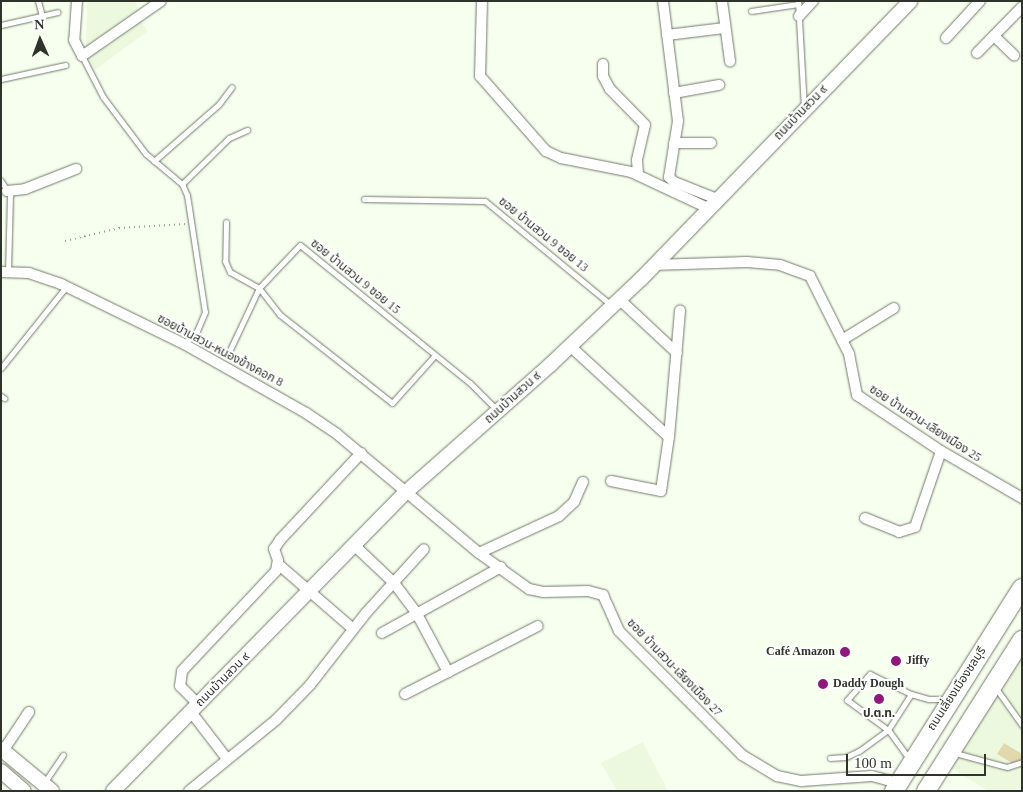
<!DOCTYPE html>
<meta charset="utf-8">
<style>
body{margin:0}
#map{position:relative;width:1023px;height:792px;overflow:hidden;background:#f7ffef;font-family:"Times New Roman","Noto Sans Thai",serif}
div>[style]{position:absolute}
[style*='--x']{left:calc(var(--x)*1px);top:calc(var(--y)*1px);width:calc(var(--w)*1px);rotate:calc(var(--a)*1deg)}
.built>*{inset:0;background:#edf9df}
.building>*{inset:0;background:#e2d8ad}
.path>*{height:2px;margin-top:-1px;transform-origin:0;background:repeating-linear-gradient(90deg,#979d91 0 1px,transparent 0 5px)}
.roads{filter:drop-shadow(0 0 1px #737a6a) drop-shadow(0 0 1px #737a6a)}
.lane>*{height:5px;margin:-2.5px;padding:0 2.5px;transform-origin:2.5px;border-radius:2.5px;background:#fff}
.street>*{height:10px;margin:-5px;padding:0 5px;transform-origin:5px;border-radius:5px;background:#fff}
.secondary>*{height:14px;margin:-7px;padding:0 7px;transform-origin:7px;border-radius:7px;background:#fff}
.highway>*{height:18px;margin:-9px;padding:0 9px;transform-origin:9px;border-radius:9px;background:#fff}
.dots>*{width:14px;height:14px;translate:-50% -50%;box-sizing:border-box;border:2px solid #fff;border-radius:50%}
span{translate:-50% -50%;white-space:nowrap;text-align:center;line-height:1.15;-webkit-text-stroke:4px #fff;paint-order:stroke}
.street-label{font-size:12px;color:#30332c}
.poi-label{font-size:12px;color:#30332c;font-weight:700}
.right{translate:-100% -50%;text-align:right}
.left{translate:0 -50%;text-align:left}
.frame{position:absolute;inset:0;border:2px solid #30332c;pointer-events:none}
.north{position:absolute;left:15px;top:15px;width:50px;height:50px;-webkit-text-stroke:4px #fff;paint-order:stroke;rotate:358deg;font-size:14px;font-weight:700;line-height:20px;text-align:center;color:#30332c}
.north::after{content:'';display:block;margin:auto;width:18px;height:22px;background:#30332c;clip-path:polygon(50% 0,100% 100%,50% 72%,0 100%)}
.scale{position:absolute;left:846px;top:754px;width:140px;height:22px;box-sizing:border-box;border:2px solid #30332c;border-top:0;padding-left:6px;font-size:15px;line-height:18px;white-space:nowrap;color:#30332c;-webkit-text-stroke:4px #fff;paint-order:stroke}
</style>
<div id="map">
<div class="built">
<i style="clip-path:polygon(87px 1px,136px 1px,139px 19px,148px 31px,95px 70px,86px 53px)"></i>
<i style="clip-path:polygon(1022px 657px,1022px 791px,988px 791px,951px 768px)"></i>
<i style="clip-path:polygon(643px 742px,668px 791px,617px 791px,601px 763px)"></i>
</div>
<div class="building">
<i style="clip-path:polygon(1004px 743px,1022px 754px,1022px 769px,997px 754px)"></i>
</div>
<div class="path">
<i style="--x:65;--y:241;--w:56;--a:-13.5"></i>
<i style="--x:119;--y:228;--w:67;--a:-3.4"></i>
</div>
<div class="roads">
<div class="lane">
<i style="--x:38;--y:1;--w:16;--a:75"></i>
<i style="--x:798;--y:1;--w:107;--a:86.8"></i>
<i style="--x:751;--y:11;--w:48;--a:-8.5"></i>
<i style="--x:1;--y:25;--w:58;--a:-12.8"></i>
<i style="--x:82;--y:56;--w:46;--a:62.9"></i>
<i style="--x:103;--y:97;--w:71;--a:53"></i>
<i style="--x:146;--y:154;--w:47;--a:39.8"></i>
<i style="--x:182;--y:184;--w:12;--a:66"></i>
<i style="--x:187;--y:195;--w:118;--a:81.3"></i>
<i style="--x:205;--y:312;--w:21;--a:113"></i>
<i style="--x:197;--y:331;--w:18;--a:135"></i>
<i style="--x:1;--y:79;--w:66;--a:-12.3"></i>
<i style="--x:154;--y:161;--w:86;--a:-41.2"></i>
<i style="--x:219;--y:104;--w:21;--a:-53"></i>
<i style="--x:1;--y:181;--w:17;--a:57"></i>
<i style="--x:10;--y:195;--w:78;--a:91.5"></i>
<i style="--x:182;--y:184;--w:66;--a:-44.4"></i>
<i style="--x:229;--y:138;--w:20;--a:-24"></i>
<i style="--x:364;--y:199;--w:121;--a:0.9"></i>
<i style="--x:485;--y:201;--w:163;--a:39.5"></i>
<i style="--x:226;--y:222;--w:39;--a:91"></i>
<i style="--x:225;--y:261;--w:12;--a:66"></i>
<i style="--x:230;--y:272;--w:33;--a:29"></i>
<i style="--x:259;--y:288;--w:33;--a:52"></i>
<i style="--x:279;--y:314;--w:144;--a:38.2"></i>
<i style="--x:392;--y:403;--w:64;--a:-48.1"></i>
<i style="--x:228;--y:354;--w:73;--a:-64.8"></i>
<i style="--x:259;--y:288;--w:59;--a:-46.4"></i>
<i style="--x:300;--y:245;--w:219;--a:39.1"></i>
<i style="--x:470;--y:383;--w:38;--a:45"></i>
<i style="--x:1;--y:368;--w:104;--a:-51.3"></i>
<i style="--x:1;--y:396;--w:4;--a:34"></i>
<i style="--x:995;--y:687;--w:47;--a:54.6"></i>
<i style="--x:955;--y:753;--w:54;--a:15.1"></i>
<i style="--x:1007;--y:767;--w:16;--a:-18"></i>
<i style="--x:830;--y:758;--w:16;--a:-4"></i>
<i style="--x:846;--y:757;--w:14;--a:-25"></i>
<i style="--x:859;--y:751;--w:36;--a:-36"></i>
<i style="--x:888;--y:730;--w:43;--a:-57.4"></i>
<i style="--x:910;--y:760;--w:37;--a:-126"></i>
<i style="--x:888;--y:730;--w:51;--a:-143.8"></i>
<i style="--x:847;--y:700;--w:35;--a:-49"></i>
<i style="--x:870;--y:674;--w:46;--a:26"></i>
<i style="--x:911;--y:694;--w:19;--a:16"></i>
<i style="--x:929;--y:699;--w:17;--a:0"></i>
<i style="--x:44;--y:783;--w:34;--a:-56"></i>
</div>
<div class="street">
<i style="--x:77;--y:1;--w:39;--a:94"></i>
<i style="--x:74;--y:40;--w:18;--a:63"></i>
<i style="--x:82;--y:56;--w:96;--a:-34.8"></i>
<i style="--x:482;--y:1;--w:75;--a:91.5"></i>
<i style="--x:480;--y:76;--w:100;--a:48.7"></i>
<i style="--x:546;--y:151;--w:17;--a:25"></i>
<i style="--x:561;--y:158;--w:71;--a:11.3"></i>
<i style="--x:631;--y:172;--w:85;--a:25.1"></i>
<i style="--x:663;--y:1;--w:121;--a:82.9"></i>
<i style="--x:678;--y:121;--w:57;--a:99.1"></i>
<i style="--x:669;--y:177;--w:7;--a:45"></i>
<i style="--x:674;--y:182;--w:46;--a:21.6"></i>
<i style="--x:722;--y:1;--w:61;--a:82.4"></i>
<i style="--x:799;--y:16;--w:21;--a:-47"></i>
<i style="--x:667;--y:35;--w:58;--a:-6.9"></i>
<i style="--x:994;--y:36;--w:28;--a:44"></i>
<i style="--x:946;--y:38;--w:50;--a:-47.4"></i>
<i style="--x:977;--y:53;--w:64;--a:-45.6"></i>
<i style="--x:603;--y:64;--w:12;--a:90"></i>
<i style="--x:603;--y:76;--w:15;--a:62"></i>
<i style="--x:610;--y:89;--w:50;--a:45.8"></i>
<i style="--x:645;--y:125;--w:36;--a:103"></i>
<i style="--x:637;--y:160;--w:15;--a:86"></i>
<i style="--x:674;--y:93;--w:46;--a:-10.1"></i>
<i style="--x:674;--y:143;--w:37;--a:0"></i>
<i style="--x:7;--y:191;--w:18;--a:-6"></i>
<i style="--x:25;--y:189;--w:55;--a:-21.4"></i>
<i style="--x:653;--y:265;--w:94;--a:-1.8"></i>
<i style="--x:747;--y:262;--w:33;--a:5"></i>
<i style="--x:780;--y:265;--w:32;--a:20"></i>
<i style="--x:810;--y:276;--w:87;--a:63.4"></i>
<i style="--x:849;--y:354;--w:42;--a:79"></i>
<i style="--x:857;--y:395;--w:101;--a:33.7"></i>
<i style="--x:941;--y:451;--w:94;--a:30.1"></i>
<i style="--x:1;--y:272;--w:28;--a:2"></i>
<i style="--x:29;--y:273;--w:34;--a:19"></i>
<i style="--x:61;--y:284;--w:137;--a:26"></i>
<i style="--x:184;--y:344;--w:140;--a:29.5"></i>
<i style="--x:306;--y:413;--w:37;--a:34"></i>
<i style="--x:337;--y:434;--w:185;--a:40"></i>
<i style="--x:479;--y:553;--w:62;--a:35.8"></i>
<i style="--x:529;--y:589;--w:14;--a:12"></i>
<i style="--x:543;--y:592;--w:45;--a:-1.3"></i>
<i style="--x:588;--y:591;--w:16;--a:15"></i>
<i style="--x:603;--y:595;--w:39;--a:66"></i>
<i style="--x:619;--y:631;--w:175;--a:45.2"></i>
<i style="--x:742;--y:755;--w:41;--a:31"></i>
<i style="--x:777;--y:776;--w:25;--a:12"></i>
<i style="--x:801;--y:781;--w:71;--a:-4"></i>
<i style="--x:872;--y:776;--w:28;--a:15"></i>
<i style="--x:619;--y:299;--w:79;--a:43"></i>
<i style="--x:842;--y:340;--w:61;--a:-31.6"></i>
<i style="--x:570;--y:346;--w:134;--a:42.6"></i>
<i style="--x:669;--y:437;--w:127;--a:-85"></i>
<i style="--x:611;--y:481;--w:51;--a:11.3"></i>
<i style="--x:661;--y:491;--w:55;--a:-81.6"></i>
<i style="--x:865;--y:518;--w:37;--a:22"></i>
<i style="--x:899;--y:532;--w:17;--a:-17"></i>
<i style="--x:915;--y:527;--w:80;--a:-71.1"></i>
<i style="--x:355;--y:546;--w:54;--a:43.5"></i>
<i style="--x:394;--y:583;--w:39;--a:53"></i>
<i style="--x:417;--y:614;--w:66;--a:61.9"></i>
<i style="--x:479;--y:553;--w:88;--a:-24.8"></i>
<i style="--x:559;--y:516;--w:21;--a:-43"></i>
<i style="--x:574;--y:502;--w:22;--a:-66"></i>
<i style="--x:278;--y:564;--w:99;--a:40.9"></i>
<i style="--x:382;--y:633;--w:136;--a:-29"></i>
<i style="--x:405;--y:694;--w:149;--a:-27.1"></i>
<i style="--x:198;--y:704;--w:25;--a:-135"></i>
<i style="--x:180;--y:686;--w:15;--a:-82"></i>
<i style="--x:182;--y:671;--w:137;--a:-46.8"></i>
<i style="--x:276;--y:571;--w:11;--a:-80"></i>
<i style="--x:278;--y:560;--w:12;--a:-110"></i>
<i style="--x:274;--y:549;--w:11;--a:-56"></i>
<i style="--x:280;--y:540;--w:119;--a:-47"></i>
<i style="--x:191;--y:712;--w:59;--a:52.5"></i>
<i style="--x:3;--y:751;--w:47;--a:-56.3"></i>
<i style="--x:189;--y:791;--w:112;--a:-39.2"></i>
<i style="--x:276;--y:720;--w:49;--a:-45.8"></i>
<i style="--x:310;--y:685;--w:91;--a:-52.1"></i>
<i style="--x:366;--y:613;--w:86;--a:-47.8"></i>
</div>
<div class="secondary">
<i style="--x:1;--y:749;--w:66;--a:39.5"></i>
<i style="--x:1;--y:771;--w:30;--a:41"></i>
<i style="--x:113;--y:791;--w:419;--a:-45.6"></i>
<i style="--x:406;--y:492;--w:193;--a:-41.4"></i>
<i style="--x:551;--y:364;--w:124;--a:-43.4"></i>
<i style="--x:641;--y:279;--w:387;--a:-45.9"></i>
</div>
<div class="highway">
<i style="--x:894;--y:791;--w:240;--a:-57.8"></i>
<i style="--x:926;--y:791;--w:179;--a:-57.6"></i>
</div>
</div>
<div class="dots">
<i style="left:845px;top:652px;background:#8e197a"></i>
<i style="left:896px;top:661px;background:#8e197a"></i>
<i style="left:823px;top:684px;background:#8e197a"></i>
<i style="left:879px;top:699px;background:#8e197a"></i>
</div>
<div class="street-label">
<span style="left:801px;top:113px;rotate:-46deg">ถนนบ้านสวน ๙</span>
<span style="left:543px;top:235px;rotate:39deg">ซอย บ้านสวน 9 ซอย 13</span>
<span style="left:355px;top:277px;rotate:39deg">ซอย บ้านสวน 9 ซอย 15</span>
<span style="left:220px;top:351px;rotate:28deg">ซอยบ้านสวน-หนองข้างคอก 8</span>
<span style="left:513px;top:398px;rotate:-42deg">ถนนบ้านสวน ๙</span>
<span style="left:925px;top:424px;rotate:33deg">ซอย บ้านสวน-เลียงเมือง 25</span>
<span style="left:674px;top:668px;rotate:46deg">ซอย บ้านสวน-เลียงเมือง 27</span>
<span style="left:223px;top:680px;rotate:-45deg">ถนนบ้านสวน ๙</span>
<span style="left:957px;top:689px;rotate:-57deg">ถนนเลี่ยงเมืองชลบุรี</span>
</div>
<div class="poi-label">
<span class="right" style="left:835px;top:652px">Café Amazon</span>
<span class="left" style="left:906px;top:661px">Jiffy</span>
<span class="left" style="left:833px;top:684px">Daddy Dough</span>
<span style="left:879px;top:714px">ป.ต.ท.</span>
</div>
<div class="frame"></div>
<div class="north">N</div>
<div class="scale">100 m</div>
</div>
